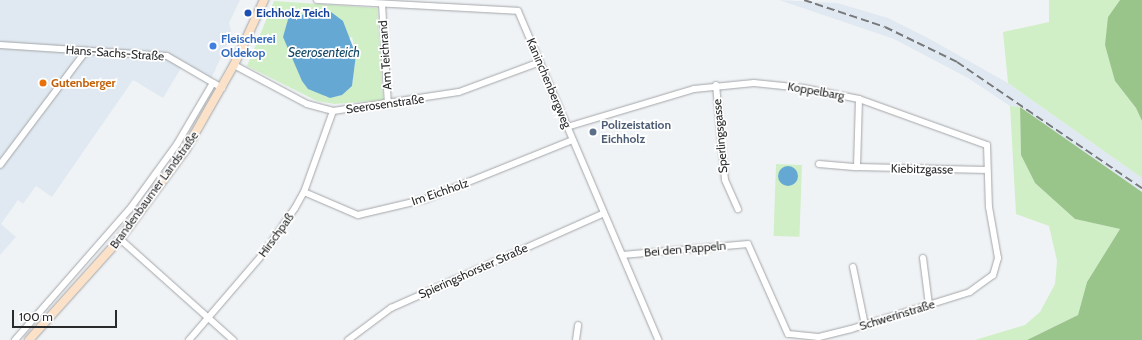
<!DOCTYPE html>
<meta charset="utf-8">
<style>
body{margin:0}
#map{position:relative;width:1142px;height:340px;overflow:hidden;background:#f0f3f6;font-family:Cabin,sans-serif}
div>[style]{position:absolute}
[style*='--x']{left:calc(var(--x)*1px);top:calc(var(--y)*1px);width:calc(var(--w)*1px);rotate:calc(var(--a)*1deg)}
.built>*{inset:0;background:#e0e9f1}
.green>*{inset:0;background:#d0efc6;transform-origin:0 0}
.forest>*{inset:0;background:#99c58b}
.water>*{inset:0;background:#66a8d4}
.round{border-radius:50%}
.roads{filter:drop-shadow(0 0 1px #a3a6a8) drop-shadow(0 0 1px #a3a6a8)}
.minor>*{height:6px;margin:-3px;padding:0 3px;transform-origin:3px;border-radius:3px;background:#fff}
.secondary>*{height:8px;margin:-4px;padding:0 4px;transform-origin:4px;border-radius:4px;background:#fbe1c8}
.rail>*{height:2px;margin-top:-1px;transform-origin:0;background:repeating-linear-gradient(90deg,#78797b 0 8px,transparent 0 12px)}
.dots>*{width:11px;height:11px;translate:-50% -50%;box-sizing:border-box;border:2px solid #fff;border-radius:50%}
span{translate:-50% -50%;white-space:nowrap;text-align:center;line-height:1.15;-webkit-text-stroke:3.5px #fff;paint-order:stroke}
.transit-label{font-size:12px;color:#164399;font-weight:700}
.left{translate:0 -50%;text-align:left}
.shop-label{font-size:12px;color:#366cbe;font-weight:700}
.street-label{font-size:12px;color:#292a2b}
.food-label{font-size:12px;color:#c56008;font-weight:700}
.service-label{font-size:12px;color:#4e5e75;font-weight:700}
.water-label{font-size:13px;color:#144866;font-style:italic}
.scale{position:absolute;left:12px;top:310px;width:105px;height:18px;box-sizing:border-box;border:2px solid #292a2b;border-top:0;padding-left:5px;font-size:12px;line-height:14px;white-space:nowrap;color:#292a2b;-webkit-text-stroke:3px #fff;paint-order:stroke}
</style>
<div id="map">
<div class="built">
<i style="clip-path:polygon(0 0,240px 0,229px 23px,232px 34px,210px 81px,183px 65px,163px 98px,133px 80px,52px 197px,36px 186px,23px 204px,18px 200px,1px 224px,16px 237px,0 255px)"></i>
<i style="clip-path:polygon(779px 0,837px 3px,888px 18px,928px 38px,1008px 83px,1142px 178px,1142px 192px,1020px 107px,1010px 106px,968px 78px,894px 39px)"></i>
</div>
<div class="green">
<i style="clip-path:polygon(1049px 0,1120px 0,1108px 17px,1115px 81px,1136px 108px,1142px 121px,1142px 178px,1008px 83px,1003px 32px,1049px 22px)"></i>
<i style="clip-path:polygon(evenodd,274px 1px,377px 8px,383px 100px,335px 104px,317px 101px,247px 66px,274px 1px,352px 37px,356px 55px,352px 86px,339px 96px,326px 97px,302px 81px,295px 61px,352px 37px)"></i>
<i style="clip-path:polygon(1010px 106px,1020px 107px,1021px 155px,1035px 183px,1075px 219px,1120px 229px,1087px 282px,1078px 315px,1027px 340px,975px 340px,1025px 325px,1040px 312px,1055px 284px,1057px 261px,1049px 226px,1016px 214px)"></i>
<i style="left:776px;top:164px;width:26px;height:72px;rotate:2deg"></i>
</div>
<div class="forest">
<i style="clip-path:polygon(1120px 0,1142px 0,1142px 121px,1136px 108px,1115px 81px,1105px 45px,1108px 17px)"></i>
<i style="clip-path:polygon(1020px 107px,1142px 192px,1142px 340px,1027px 340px,1078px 315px,1087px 282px,1120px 229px,1075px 219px,1035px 183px,1021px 155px)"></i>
</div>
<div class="water">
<i style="clip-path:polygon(331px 12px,343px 21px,356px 55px,352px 86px,342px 95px,330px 98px,308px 89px,302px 81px,283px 37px,289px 16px)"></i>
<i class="round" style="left:778px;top:166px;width:20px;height:20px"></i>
</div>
<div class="roads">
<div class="minor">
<i style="--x:317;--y:0;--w:201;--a:3.1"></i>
<i style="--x:518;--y:11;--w:358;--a:66.9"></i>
<i style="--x:382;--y:4;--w:101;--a:86.6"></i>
<i style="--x:0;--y:45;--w:167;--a:3.8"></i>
<i style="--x:167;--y:56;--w:64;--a:30.2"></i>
<i style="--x:234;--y:65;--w:83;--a:28.1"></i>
<i style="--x:307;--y:104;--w:27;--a:15"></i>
<i style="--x:333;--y:111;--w:127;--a:-8.6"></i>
<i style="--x:459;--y:92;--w:86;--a:-20.3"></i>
<i style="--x:716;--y:85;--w:95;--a:84.6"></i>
<i style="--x:725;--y:180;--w:32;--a:66"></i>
<i style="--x:859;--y:99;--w:68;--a:91.7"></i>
<i style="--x:857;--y:167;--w:130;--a:1.3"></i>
<i style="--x:567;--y:127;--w:133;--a:-16.7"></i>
<i style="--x:694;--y:89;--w:60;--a:-5.7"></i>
<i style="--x:754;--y:83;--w:49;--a:5.8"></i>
<i style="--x:803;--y:88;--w:57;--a:11.1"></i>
<i style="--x:859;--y:99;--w:136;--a:19.8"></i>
<i style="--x:987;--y:145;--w:62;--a:88.2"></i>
<i style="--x:989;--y:207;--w:52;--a:80"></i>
<i style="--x:998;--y:258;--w:18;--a:106"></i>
<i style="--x:993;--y:275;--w:29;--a:144"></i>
<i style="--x:970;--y:292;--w:125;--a:162.7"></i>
<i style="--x:851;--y:329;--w:34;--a:166"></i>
<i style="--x:818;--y:337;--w:30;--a:-174"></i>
<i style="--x:788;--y:334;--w:98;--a:-114"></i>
<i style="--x:748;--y:244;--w:126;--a:175"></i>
<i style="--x:819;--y:164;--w:38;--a:5"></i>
<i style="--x:0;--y:165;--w:143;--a:-53"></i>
<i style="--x:304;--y:192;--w:59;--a:23.1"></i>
<i style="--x:358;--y:215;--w:70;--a:-13.2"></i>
<i style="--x:426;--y:199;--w:158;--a:-21.9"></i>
<i style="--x:120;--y:239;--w:152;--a:41.8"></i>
<i style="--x:923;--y:258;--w:47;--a:82.7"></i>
<i style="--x:853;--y:267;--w:59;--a:78.3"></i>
<i style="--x:15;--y:340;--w:173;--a:-48.8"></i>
<i style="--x:129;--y:210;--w:82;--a:-54"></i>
<i style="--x:177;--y:144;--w:71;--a:-59.5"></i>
<i style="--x:189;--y:340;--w:113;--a:-49.3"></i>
<i style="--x:263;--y:254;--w:56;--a:-55.2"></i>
<i style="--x:295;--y:208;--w:18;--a:-61"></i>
<i style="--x:304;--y:192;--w:86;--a:-70.3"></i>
<i style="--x:348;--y:340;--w:54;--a:-36.7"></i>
<i style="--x:391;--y:308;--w:233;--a:-24"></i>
<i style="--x:576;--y:340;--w:15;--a:-82"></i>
</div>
<div class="secondary">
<i style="--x:29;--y:340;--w:136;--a:-48"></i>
<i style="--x:120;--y:239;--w:112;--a:-53.7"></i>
<i style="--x:186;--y:149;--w:97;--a:-60.3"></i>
<i style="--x:234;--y:65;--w:72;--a:-65.2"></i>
</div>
</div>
<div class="rail">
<i style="--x:804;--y:0;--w:85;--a:18.4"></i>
<i style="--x:885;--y:27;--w:80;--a:25.9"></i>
<i style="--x:957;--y:62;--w:224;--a:34.3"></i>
</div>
<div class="dots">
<i style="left:248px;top:13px;background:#1a4fb4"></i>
<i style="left:213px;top:46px;background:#3f7fe0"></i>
<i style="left:43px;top:83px;background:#e8710a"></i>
<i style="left:593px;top:132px;background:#5c6f8a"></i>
</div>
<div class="transit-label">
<span class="left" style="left:256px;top:13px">Eichholz Teich</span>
</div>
<div class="shop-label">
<span class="left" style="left:221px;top:46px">Fleischerei<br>Oldekop</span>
</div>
<div class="street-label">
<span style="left:115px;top:53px;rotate:4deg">Hans-Sachs-Straße</span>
<span style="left:385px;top:55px;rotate:-94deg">Am Teichrand</span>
<span style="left:549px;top:83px;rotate:67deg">Kaninchenbergweg</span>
<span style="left:816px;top:91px;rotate:10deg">Koppelbarg</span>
<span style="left:385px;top:104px;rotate:-8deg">Seerosenstraße</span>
<span style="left:720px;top:136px;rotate:-95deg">Sperlingsgasse</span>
<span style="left:922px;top:169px;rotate:1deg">Kiebitzgasse</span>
<span style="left:154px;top:190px;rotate:-54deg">Brandenbaumer Landstraße</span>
<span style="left:440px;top:192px;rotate:-19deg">Im Eichholz</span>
<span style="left:276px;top:235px;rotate:-54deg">Hirschpaß</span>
<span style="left:685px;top:249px;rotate:-5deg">Bei den Pappeln</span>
<span style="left:473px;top:271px;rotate:-24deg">Spieringshorster Straße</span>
<span style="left:897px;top:315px;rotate:-17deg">Schwerinstraße</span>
</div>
<div class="food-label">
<span class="left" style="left:51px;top:83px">Gutenberger</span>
</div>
<div class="service-label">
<span class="left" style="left:601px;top:132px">Polizeistation<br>Eichholz</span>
</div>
<div class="water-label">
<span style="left:324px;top:52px">Seerosenteich</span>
</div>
<div class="scale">100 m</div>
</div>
